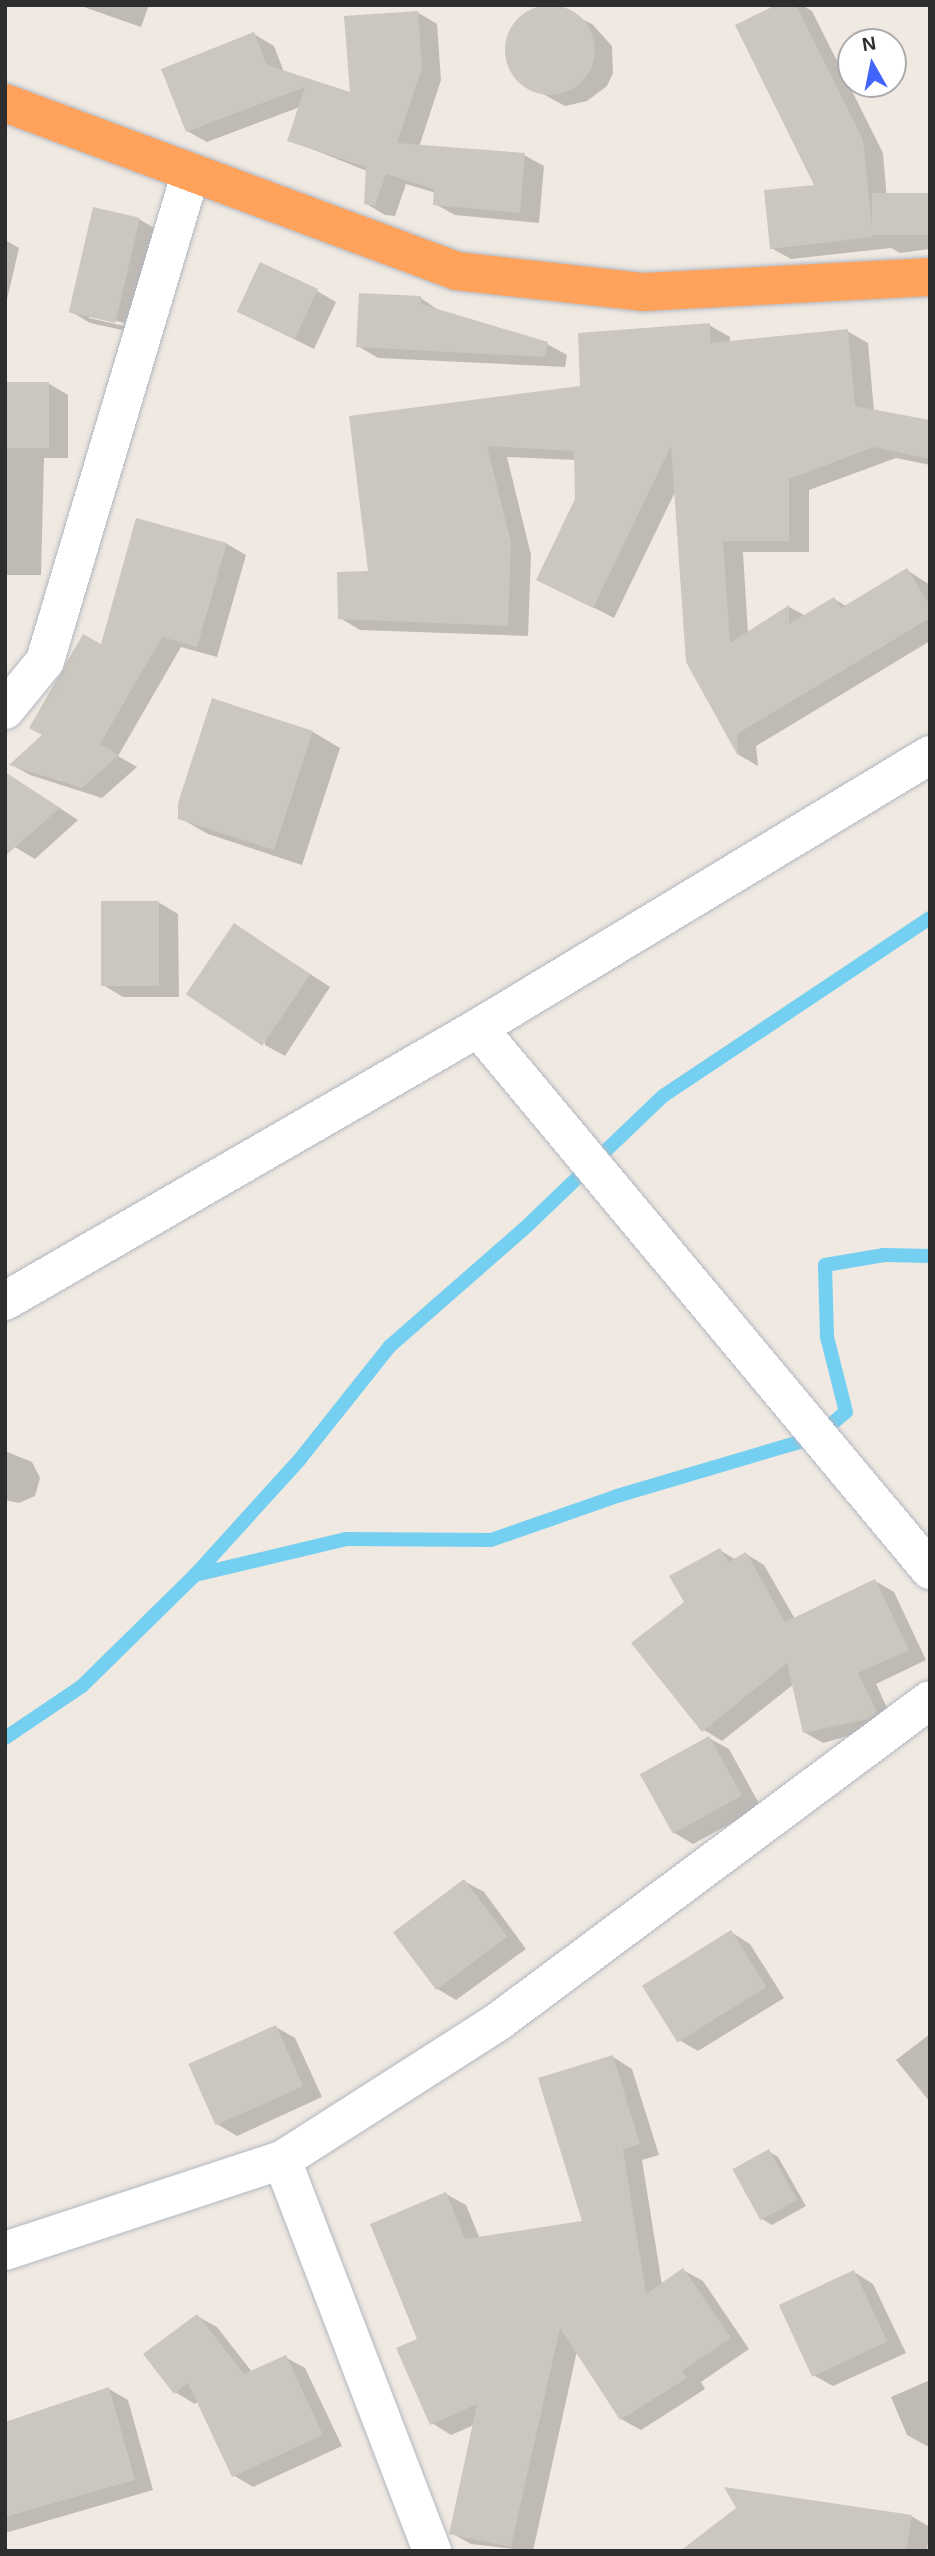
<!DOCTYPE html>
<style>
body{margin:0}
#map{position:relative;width:935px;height:2556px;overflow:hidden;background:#efe9e1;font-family:Helvetica,sans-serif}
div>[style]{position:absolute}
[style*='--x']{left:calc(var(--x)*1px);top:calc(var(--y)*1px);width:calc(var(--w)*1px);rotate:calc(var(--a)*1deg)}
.shadow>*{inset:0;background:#0003}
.stream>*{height:14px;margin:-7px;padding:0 7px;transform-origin:7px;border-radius:7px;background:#75cff0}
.building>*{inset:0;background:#cbc7bf;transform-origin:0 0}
.round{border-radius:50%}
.roads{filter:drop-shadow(0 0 2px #b4b7c1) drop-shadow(0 0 2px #b4b7c1)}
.street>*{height:38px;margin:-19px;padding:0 19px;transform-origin:19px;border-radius:19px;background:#fff}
.highway>*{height:38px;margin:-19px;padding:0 19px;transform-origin:19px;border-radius:19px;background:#ffa35c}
span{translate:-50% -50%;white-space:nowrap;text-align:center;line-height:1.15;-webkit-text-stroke:5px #fff;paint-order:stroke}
.frame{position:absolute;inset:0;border:7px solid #2e2e2e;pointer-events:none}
.north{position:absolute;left:837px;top:28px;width:70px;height:70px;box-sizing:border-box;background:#fff;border:2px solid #ababab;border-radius:50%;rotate:351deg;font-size:19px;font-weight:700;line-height:28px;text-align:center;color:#2e2e2e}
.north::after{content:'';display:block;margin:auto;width:24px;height:32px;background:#4264fb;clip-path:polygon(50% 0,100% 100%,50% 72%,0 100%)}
</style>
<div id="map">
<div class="shadow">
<i style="clip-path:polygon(78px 5px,149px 5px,141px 27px)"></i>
<i style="clip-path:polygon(780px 5px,802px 5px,812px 11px,883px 153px,887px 201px,930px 194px,930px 249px,900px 253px,891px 248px,791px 259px,771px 248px,817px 187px)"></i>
<i style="clip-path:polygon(557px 7px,592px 24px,612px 46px,613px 73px,607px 86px,587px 101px,565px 106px,523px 83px,507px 57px,513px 27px,537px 8px)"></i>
<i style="clip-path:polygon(417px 12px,437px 24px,441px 80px,419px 147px,524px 155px,544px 166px,539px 223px,455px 215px,435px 204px,436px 193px,406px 184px,395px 216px,385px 215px,365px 203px,367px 171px,289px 140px,300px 107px,207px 142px,187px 131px,254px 34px,274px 46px,284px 72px,352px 95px)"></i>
<i style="clip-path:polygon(evenodd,139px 219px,159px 231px,136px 333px,90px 323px,70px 311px,139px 219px,89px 315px,125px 323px,124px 326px,89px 318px,89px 315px)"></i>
<i style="clip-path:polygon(5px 240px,19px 248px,5px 308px)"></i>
<i style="clip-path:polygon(317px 291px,336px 302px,314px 349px,239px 312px)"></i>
<i style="clip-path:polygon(421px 298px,441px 312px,547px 344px,567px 355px,565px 367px,378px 358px,358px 346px)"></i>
<i style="clip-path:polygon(709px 325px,730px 337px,730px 342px,847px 331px,868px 343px,874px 411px,930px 422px,930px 465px,896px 458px,809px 490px,809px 552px,743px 552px,748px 633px,789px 607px,806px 616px,834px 599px,846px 606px,907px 570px,930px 585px,930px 641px,756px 746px,758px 766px,739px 755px,688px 661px,676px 490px,614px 618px,538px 579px,576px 500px,576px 460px,507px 457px,531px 555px,528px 636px,360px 630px,340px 618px,370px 573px,351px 417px,581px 387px)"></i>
<i style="clip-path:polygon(48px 383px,68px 395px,68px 458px,44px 458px,41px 575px,5px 575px,5px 384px)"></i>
<i style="clip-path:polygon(137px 520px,227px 544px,246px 555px,217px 657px,181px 647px,118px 756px,137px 767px,102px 798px,30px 775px,12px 765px,45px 735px,102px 646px)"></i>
<i style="clip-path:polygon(213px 700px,313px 732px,340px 748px,302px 865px,208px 834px,180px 818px)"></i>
<i style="clip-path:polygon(23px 784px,78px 820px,35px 859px,15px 847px)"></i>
<i style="clip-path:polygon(158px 902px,178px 914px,179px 997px,123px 997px,103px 985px)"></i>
<i style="clip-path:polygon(254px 937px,330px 987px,285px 1056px,265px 1045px)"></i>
<i style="clip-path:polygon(5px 1451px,32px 1462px,40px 1478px,35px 1496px,19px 1503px,5px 1500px)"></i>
<i style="clip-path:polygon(720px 1550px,736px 1560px,746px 1554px,764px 1565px,795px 1619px,875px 1581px,894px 1592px,926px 1660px,876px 1684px,894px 1723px,823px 1743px,804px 1732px,794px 1684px,722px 1741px,704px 1730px,686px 1603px)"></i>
<i style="clip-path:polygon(709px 1738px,729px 1749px,761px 1807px,693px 1844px,673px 1832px)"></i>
<i style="clip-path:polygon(464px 1881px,484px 1892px,526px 1949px,456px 2000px,436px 1988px)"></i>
<i style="clip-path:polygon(731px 1932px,750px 1944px,784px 1998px,698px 2051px,679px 2040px)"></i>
<i style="clip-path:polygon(276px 2027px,295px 2038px,322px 2097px,237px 2136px,217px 2124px)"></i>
<i style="clip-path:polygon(930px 2034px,930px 2102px,896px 2060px)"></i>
<i style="clip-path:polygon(613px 2057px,632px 2069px,659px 2155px,642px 2160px,662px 2285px,683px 2270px,703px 2281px,749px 2349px,701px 2382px,705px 2389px,641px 2430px,621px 2419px,577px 2351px,533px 2551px,471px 2544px,451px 2533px,474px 2425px,451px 2435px,432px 2423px,419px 2340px,446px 2194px,466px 2205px,480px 2239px,584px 2222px)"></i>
<i style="clip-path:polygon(768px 2151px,778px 2157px,806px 2206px,772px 2225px,762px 2219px)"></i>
<i style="clip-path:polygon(854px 2272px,873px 2284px,906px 2353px,833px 2386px,813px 2375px)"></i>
<i style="clip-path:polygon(197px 2316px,217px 2327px,252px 2372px,285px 2357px,305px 2368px,342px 2446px,253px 2487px,233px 2475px,198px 2401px,195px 2404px,175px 2392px)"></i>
<i style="clip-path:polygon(930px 2380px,930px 2445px,927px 2446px,907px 2435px,891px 2397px)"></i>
<i style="clip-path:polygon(109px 2389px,128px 2400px,153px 2490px,5px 2533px,5px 2424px)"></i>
<i style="clip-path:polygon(911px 2516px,930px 2527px,927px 2551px,825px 2551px)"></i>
</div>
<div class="stream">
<i style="--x:195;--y:1575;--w:155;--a:-13.4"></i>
<i style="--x:346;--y:1539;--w:145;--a:0.4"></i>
<i style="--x:491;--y:1540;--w:133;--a:-19.2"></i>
<i style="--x:617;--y:1496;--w:208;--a:-16.5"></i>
<i style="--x:816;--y:1437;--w:39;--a:-40"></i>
<i style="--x:846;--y:1412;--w:77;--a:-104.2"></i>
<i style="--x:827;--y:1337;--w:72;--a:-91.6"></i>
<i style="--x:825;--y:1265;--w:60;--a:-9.6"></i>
<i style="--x:884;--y:1255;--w:46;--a:1.2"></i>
<i style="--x:5;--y:1738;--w:93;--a:-34"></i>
<i style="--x:82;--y:1686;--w:158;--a:-44.5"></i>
<i style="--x:195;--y:1575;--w:156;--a:-47.8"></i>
<i style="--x:300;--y:1459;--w:144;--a:-51.5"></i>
<i style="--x:390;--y:1346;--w:184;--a:-41.2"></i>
<i style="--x:528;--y:1225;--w:187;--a:-43.7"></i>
<i style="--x:663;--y:1096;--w:321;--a:-33.7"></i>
</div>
<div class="building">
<i style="clip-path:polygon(776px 5px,796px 5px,863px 140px,873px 237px,770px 249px,764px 190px,814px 185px,735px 25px)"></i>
<i class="round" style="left:505px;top:5px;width:90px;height:90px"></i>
<i style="clip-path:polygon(418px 11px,422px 68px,397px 143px,525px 153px,520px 213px,433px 205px,434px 189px,386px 174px,375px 206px,364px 204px,366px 167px,287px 141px,305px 87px,186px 132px,161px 69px,254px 32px,267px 65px,350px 92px,344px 16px)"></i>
<i style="left:930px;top:193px;width:42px;height:58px;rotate:90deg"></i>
<i style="left:93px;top:207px;width:48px;height:108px;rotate:13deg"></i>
<i style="left:260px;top:262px;width:64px;height:55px;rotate:25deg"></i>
<i style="clip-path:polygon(359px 293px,421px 296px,421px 304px,548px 342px,545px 357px,356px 347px)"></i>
<i style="clip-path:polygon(710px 323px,710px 343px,848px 329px,855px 406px,930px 420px,930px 459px,874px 447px,789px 479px,789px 541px,723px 541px,730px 643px,789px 605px,789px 624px,834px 597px,841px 608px,907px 568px,930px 606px,930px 618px,737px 734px,738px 756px,686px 662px,671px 446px,593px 608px,536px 580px,575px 499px,574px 451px,487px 446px,511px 542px,508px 626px,338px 619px,337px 572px,368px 571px,349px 416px,580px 386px,578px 333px)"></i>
<i style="left:5px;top:382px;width:44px;height:66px"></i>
<i style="clip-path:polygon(136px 518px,227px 543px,197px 647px,162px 637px,100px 744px,119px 755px,82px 788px,9px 765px,42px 735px,29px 728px,83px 634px,101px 644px)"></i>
<i style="clip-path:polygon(212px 698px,313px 731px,274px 850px,178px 819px,178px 803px)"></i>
<i style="clip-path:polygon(5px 772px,60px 808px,5px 856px)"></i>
<i style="left:159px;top:901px;width:85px;height:58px;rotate:90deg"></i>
<i style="left:234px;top:923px;width:92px;height:86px;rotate:34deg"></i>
<i style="clip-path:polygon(720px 1548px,728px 1562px,746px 1552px,785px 1622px,875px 1579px,909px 1650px,858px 1673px,877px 1712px,868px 1719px,803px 1733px,787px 1663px,702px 1732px,631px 1643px,684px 1602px,669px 1576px)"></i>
<i style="left:709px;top:1736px;width:68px;height:79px;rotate:61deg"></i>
<i style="left:464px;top:1879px;width:72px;height:89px;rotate:53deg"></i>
<i style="left:731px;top:1930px;width:67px;height:105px;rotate:58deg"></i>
<i style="left:276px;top:2025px;width:67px;height:96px;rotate:66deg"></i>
<i style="clip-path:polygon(613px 2055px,640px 2144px,623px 2149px,646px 2294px,683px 2268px,731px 2338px,682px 2371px,687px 2378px,620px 2420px,560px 2328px,511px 2547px,449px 2534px,477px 2404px,430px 2425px,396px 2348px,417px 2339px,370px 2224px,446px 2192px,465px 2239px,582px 2221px,538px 2078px)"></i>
<i style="left:769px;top:2149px;width:58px;height:42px;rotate:61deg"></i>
<i style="left:854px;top:2270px;width:79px;height:83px;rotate:65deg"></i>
<i style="clip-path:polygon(197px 2314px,244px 2374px,286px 2355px,323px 2435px,232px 2477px,188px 2383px,174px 2394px,143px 2354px)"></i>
<i style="clip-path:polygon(109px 2387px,135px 2480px,5px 2517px,5px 2422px)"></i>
<i style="clip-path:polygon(724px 2487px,912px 2515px,906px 2551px,680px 2551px,736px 2508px)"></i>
</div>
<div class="roads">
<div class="street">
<i style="--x:5;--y:710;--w:63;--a:-50.8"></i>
<i style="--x:45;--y:661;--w:510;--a:-73.38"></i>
<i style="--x:478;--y:1028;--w:706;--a:50.17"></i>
<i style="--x:5;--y:1301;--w:546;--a:-29.99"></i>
<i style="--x:478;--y:1028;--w:528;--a:-31.13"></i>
<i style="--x:282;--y:2160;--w:419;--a:69"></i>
<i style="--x:5;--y:2251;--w:292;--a:-18.2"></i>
<i style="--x:282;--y:2160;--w:258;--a:-32.6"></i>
<i style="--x:499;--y:2021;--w:537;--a:-36.68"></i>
</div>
<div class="highway">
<i style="--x:5;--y:103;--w:481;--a:20.4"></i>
<i style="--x:456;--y:271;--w:189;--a:6.4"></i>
<i style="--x:644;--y:292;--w:286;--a:-3"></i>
</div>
</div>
<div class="frame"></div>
<div class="north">N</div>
</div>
